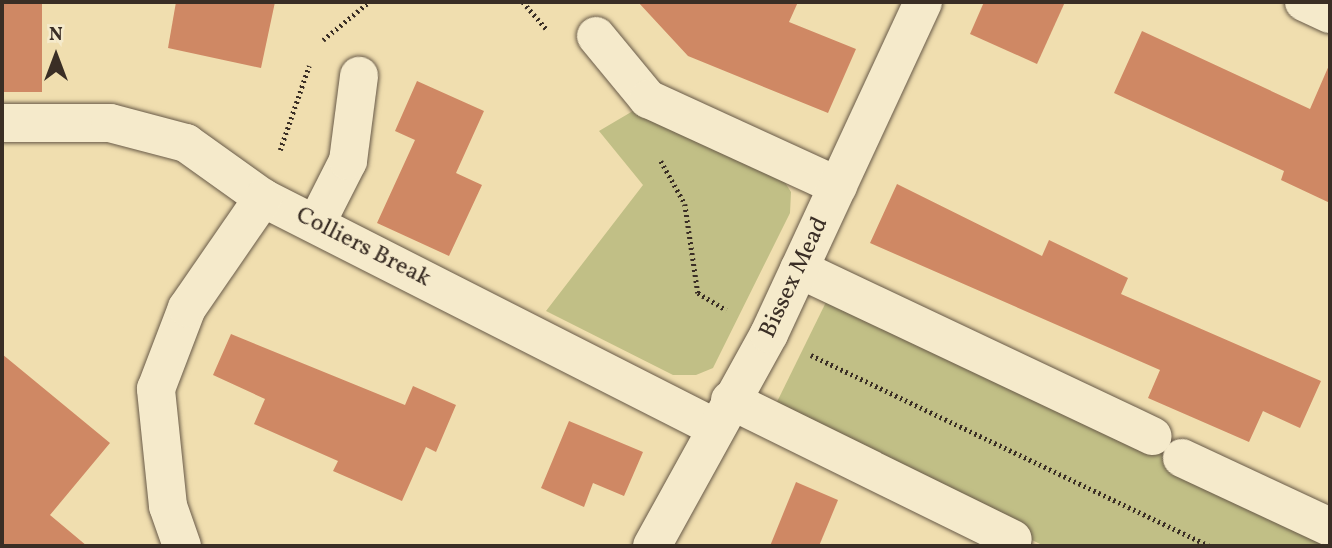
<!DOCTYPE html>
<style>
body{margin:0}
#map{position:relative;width:1332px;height:548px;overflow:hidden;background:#f0deaf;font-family:Vollkorn,serif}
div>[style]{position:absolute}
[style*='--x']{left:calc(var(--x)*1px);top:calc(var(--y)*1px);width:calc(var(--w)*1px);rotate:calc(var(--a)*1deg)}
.green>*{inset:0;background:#c1bf86}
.building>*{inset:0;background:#cf8864;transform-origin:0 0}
.path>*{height:4.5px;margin-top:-2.25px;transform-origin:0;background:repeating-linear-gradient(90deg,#3a2e25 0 2px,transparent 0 5.5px)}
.roads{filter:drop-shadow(0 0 2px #685a48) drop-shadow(0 0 2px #685a48)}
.minor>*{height:38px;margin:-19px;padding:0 19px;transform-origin:19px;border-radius:19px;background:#f5eacb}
span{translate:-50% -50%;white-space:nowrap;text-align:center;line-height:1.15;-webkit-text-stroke:5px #f5eacb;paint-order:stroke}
.street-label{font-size:24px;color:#3a2e25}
.frame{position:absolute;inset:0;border:4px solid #3a2e25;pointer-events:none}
.north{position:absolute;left:21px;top:21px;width:70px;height:70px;-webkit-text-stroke:5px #f5eacb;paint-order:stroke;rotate:0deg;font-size:19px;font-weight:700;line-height:28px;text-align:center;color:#3a2e25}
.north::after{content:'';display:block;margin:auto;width:24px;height:32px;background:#3a2e25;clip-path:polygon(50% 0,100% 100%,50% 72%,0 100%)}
</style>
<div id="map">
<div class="green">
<i style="clip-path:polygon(638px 108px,784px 181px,791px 192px,790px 213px,713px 368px,696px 375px,673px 375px,546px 311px,643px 185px,599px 131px)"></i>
<i style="clip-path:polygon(829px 296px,1330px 527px,1330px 546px,1044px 546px,773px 410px)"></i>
</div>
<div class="building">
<i style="left:2px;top:2px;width:40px;height:90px"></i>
<i style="clip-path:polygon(176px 2px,275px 2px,261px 68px,168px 48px)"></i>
<i style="clip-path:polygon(638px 2px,798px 2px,789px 22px,856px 49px,828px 113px,688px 56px)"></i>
<i style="clip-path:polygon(984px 2px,1065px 2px,1037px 64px,970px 34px)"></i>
<i style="clip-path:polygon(1142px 31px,1310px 109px,1330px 63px,1330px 203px,1281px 180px,1284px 171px,1114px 93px)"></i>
<i style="clip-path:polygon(417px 81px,484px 111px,456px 173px,482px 185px,449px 256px,377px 223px,415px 140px,395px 131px)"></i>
<i style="clip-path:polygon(897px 184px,1042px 256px,1049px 240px,1128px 278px,1121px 294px,1321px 381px,1300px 428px,1263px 411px,1249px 442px,1148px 398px,1160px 370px,870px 243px)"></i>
<i style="clip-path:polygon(231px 334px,405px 405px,413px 386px,456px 405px,436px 452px,426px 447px,402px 501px,333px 471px,338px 461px,254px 424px,265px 399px,213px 375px)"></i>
<i style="clip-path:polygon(2px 354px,110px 443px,50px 515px,87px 546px,2px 546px)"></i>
<i style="clip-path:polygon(569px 421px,643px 452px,624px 496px,593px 483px,584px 507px,541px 488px)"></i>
<i style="clip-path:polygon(796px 482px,838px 500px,819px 546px,770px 546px)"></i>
</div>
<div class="path">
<i style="--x:523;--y:2;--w:37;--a:49"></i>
<i style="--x:323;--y:40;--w:60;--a:-39.6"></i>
<i style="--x:280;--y:150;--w:89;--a:-71"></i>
<i style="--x:661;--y:161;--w:49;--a:60.8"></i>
<i style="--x:685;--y:204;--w:90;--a:81.7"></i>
<i style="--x:698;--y:293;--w:33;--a:31"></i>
<i style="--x:811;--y:355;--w:441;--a:25.6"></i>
</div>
<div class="roads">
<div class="minor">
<i style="--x:1304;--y:2;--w:29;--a:25"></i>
<i style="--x:596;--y:36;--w:82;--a:50.5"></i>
<i style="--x:648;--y:99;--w:209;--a:24.6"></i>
<i style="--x:2;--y:123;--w:108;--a:0"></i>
<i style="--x:110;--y:123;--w:79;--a:14.7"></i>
<i style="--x:186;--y:143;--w:95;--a:35.5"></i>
<i style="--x:263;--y:198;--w:506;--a:26.92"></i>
<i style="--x:316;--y:224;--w:71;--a:-63.1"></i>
<i style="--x:348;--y:161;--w:86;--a:-82.6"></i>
<i style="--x:799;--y:269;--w:391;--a:25.3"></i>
<i style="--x:730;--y:400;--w:315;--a:26.2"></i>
<i style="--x:1182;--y:458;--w:163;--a:25"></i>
<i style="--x:182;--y:546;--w:42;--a:-109.3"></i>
<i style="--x:168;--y:506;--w:118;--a:-95.9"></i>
<i style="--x:156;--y:389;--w:87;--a:-69.1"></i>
<i style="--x:187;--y:308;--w:134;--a:-55.4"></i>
<i style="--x:652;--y:546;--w:242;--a:-61.1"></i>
<i style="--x:769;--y:334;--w:366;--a:-65.1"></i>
</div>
</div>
<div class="street-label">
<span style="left:363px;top:248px;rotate:27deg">Colliers Break</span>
<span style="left:795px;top:278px;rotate:-65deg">Bissex Mead</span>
</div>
<div class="frame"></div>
<div class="north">N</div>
</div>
